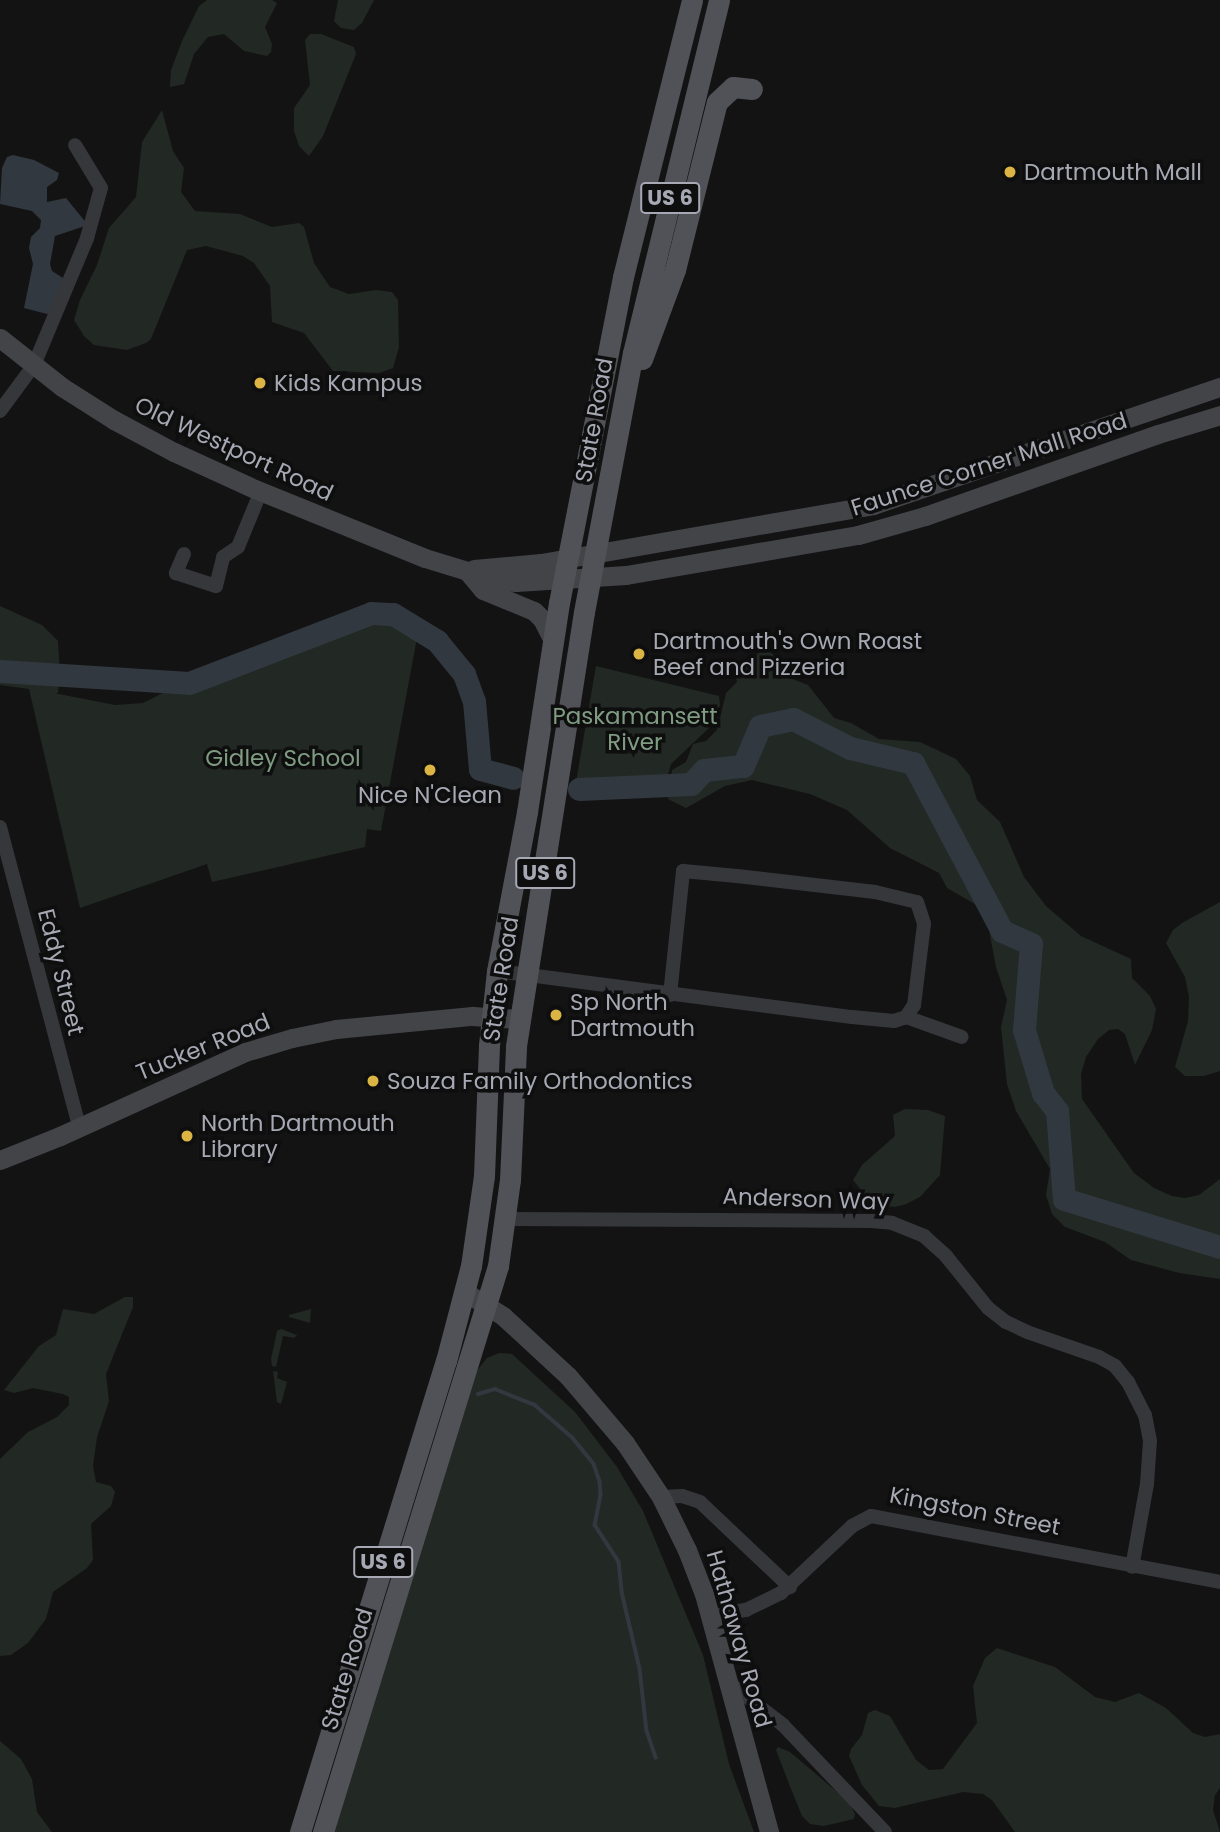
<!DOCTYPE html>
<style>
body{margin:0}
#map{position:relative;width:1220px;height:1832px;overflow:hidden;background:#131314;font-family:Poppins,sans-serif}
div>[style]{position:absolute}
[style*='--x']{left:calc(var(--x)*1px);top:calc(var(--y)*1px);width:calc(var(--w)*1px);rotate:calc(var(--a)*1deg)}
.green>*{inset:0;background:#222823}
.water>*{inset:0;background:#32383f}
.stream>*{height:3.5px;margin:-1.75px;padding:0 1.75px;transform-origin:1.75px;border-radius:1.75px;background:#32383f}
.river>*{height:23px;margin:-11.5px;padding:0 11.5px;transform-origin:11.5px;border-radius:11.5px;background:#32383f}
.minor>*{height:14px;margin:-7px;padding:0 7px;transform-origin:7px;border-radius:7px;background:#36373b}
.secondary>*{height:19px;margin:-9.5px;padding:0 9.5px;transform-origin:9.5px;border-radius:9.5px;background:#434448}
.primary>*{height:21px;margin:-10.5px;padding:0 10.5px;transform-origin:10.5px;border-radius:10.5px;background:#515257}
.dots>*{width:19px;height:19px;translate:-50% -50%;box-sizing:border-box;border:4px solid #0e0e0f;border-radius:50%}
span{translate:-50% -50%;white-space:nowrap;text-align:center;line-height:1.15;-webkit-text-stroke:7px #0e0e0f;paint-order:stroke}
.shield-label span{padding:2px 5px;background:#0e0e0f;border:2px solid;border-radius:5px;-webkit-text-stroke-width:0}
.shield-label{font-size:21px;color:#a6a9b3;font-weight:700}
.poi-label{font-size:23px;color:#a6a9b3}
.left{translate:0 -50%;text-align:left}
.street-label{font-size:23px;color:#a6a9b3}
.park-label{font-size:23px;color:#7f9c83}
</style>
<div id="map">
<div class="green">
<i style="clip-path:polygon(207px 0,272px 0,277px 3px,265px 27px,272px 44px,271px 52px,267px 56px,244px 51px,224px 34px,208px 37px,194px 54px,184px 84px,170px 87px,171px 70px,182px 41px,199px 6px)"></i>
<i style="clip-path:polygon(338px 0,374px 0,362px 23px,354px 30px,341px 28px,334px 21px)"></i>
<i style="clip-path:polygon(310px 34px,321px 34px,354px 47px,356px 54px,323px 136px,309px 156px,299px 146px,294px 131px,294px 108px,310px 85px,305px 40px)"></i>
<i style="clip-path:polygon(162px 110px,173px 151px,184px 168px,181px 192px,195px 211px,240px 214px,272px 227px,299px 223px,304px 227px,314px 263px,330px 287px,349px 294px,376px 290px,392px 292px,398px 300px,399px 347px,393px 368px,379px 373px,333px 371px,304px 333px,272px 322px,270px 286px,254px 263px,243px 256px,206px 246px,187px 250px,151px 339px,146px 343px,127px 350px,94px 345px,84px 336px,74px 320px,80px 300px,97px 265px,109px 228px,136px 197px,142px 142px)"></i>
<i style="clip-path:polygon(0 606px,42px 625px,58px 641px,60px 674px,58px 693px,54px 693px,115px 705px,143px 703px,192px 678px,345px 629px,382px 619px,395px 622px,417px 638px,381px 831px,367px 829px,365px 847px,212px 882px,207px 864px,80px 908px,29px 689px,0 685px)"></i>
<i style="clip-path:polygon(768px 648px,790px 678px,808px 685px,834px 718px,851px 723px,879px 739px,920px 742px,956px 759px,970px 776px,977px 800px,1000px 822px,1024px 877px,1046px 906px,1081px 936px,1131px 959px,1132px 978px,1150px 996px,1156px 1009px,1152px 1030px,1135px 1065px,1125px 1034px,1118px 1029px,1109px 1030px,1098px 1039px,1086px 1057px,1081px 1074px,1082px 1099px,1134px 1173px,1154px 1188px,1172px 1196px,1185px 1198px,1199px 1195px,1220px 1179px,1220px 1279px,1179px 1273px,1131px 1260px,1105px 1242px,1065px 1227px,1052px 1214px,1046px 1195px,1050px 1169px,1016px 1111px,1007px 1084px,1001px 1027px,1007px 1000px,996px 967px,986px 914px,980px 907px,947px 888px,939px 873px,890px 848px,847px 810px,810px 794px,752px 780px,725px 786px,686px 808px,668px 799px,672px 770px,686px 762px,693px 744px,706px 741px,717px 730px,726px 693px,737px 682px,734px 667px)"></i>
<i style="clip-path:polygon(596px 666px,719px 696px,720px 705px,710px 727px,671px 764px,665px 785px,656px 779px,576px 782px)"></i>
<i style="clip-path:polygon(1220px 902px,1220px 1071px,1204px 1076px,1185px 1076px,1175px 1067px,1188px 1021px,1189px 997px,1185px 977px,1166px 943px,1173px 930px,1182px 923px)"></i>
<i style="clip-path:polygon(905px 1109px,928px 1110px,945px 1116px,940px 1175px,920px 1197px,906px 1204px,895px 1207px,872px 1204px,853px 1180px,862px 1165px,895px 1136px,893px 1115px)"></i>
<i style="clip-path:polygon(125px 1297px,133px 1297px,133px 1307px,106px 1374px,109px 1401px,97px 1437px,93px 1466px,96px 1482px,111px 1486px,115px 1492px,111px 1506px,91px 1524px,93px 1560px,87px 1568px,53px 1592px,46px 1619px,28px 1643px,11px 1655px,0 1656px,0 1459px,28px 1432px,57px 1417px,69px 1405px,69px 1397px,63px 1394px,33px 1388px,14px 1393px,4px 1390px,39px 1346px,56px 1335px,63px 1309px,94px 1314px)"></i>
<i style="clip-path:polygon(311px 1309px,310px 1323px,289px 1317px,289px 1315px)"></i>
<i style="clip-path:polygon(281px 1329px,297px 1335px,294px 1338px,283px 1336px,276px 1367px,272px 1366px,271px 1359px,277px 1331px)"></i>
<i style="clip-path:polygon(499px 1353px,512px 1354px,575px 1412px,617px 1467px,643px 1511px,703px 1655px,729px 1764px,754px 1832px,332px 1832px,475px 1373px,487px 1358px)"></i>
<i style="clip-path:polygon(273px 1371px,278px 1372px,277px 1378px,287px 1382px,281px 1404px,277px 1402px)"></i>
<i style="clip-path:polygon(997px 1648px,1055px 1667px,1095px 1697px,1115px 1702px,1139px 1693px,1166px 1708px,1193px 1733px,1205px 1737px,1220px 1734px,1220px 1788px,1215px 1795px,1213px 1810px,1220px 1832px,1015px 1832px,992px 1800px,983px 1794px,963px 1792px,895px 1808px,879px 1806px,862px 1785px,849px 1756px,851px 1749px,862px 1735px,868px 1713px,875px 1710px,890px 1716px,916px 1760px,929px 1770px,943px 1769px,977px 1723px,973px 1686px,985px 1658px)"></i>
<i style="clip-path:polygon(0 1741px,21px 1759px,32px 1779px,37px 1812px,52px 1832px,0 1832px)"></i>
<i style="clip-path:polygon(778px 1747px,790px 1752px,849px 1802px,855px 1814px,854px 1819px,824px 1826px,810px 1824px,802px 1816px,791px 1789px,776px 1750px)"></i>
</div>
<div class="water">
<i style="clip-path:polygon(13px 155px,34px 160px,59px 173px,57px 180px,47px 187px,47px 202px,66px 198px,88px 225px,55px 236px,50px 264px,52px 271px,63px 278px,57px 307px,47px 314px,24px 308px,33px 264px,29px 248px,31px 237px,40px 228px,41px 220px,32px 211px,0 204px,2px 168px,7px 157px)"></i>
</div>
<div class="stream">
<i style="--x:478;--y:1394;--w:18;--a:-16"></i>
<i style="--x:495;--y:1389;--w:43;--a:21.8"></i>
<i style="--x:535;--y:1405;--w:50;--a:41"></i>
<i style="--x:573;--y:1438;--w:33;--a:51"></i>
<i style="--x:594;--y:1464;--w:18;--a:71"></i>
<i style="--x:600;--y:1481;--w:14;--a:86"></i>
<i style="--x:601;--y:1495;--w:31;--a:101"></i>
<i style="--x:595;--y:1525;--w:44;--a:57"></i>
<i style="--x:619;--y:1562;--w:30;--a:84"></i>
<i style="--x:622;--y:1592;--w:79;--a:76.8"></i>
<i style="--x:640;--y:1669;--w:62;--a:83.6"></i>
<i style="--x:647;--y:1731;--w:28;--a:71"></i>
</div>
<div class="river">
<i style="--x:0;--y:671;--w:189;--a:3.6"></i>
<i style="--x:189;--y:683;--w:195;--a:-21"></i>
<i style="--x:371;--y:613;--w:22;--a:3"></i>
<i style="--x:393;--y:614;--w:52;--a:31.5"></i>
<i style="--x:437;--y:641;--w:43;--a:50.7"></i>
<i style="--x:464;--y:674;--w:29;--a:70"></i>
<i style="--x:474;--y:701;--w:68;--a:85"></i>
<i style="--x:480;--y:769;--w:34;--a:15"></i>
<i style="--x:579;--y:789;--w:112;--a:-2.6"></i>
<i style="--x:691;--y:784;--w:19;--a:-47"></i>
<i style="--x:704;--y:770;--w:39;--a:-6"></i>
<i style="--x:743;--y:766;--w:43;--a:-67"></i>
<i style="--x:760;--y:726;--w:34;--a:-12"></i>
<i style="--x:793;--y:719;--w:64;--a:27"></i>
<i style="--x:850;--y:748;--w:65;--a:13.4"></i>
<i style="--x:913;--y:763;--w:190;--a:62.1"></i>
<i style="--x:1002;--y:931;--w:32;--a:24"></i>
<i style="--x:1031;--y:944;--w:86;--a:94.7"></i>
<i style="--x:1024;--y:1030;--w:66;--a:73.2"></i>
<i style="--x:1043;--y:1093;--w:23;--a:52"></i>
<i style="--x:1057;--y:1111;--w:88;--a:85.5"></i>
<i style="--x:1064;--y:1199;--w:163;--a:17.1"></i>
</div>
<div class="minor">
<i style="--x:0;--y:411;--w:57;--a:-53.5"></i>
<i style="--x:34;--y:365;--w:138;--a:-67.3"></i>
<i style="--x:87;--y:238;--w:52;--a:-74.4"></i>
<i style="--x:101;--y:188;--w:50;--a:-121.2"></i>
<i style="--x:184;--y:554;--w:21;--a:113"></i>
<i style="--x:176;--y:573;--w:42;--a:18"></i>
<i style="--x:216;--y:586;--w:30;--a:-76"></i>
<i style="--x:223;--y:557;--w:18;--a:-34"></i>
<i style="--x:238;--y:547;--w:61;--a:-67.7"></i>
<i style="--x:0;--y:827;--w:310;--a:75.2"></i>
<i style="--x:497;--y:971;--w:358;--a:7.4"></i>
<i style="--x:852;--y:1017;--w:42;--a:5.4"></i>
<i style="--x:894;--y:1021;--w:13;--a:-18"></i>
<i style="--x:906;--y:1017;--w:59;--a:19.7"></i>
<i style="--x:670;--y:995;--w:125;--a:-84"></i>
<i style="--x:683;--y:871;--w:54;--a:5.3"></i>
<i style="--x:737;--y:876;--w:139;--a:6.6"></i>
<i style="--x:875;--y:892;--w:43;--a:13.4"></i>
<i style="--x:917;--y:902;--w:23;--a:72"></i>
<i style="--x:924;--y:924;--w:82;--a:97"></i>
<i style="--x:914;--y:1005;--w:14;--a:124"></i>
<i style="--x:507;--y:1219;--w:364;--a:0.3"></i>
<i style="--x:871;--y:1221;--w:21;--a:5"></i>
<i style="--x:892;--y:1223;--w:35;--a:22"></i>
<i style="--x:924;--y:1236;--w:30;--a:42"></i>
<i style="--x:946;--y:1256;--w:67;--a:51.1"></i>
<i style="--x:988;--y:1308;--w:23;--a:38"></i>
<i style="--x:1006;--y:1322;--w:23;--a:25"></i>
<i style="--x:1027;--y:1332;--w:76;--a:19.1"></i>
<i style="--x:1099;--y:1357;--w:18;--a:29"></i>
<i style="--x:1115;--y:1366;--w:21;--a:51"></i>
<i style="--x:1128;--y:1382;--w:37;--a:63"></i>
<i style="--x:1145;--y:1415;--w:26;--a:79"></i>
<i style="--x:1150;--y:1441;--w:43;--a:94"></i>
<i style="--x:1147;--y:1484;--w:84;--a:100.2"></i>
<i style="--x:661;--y:1497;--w:21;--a:-3"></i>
<i style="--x:682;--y:1496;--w:19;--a:18"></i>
<i style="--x:700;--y:1502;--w:124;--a:43.4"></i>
<i style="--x:711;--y:1616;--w:36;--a:-10"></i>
<i style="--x:746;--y:1610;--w:39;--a:-26"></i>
<i style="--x:781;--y:1593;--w:98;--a:-43.3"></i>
<i style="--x:852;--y:1526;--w:21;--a:-28"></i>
<i style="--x:871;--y:1516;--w:355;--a:10.7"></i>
<i style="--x:728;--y:1682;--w:70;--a:38"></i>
<i style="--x:783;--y:1725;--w:148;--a:46.4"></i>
</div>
<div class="secondary">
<i style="--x:0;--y:338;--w:79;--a:38.3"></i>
<i style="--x:62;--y:387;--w:62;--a:32.4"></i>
<i style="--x:114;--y:420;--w:68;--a:28.1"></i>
<i style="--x:174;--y:452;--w:89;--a:24.6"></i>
<i style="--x:255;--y:489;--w:183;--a:22.1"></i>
<i style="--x:425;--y:558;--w:78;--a:17"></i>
<i style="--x:500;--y:581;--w:16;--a:4"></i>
<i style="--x:516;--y:582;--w:110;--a:-3.6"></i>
<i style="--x:626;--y:575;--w:235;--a:-9.8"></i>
<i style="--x:858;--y:535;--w:70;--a:-15.8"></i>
<i style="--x:925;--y:516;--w:247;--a:-19.4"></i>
<i style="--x:1158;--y:434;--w:65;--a:-17"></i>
<i style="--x:474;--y:569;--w:67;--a:-5.1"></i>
<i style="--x:541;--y:563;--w:337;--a:-9.9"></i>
<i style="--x:873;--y:505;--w:367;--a:-18.8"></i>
<i style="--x:467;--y:571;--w:25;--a:50"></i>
<i style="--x:483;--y:590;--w:55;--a:22.4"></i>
<i style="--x:534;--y:611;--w:11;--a:45"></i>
<i style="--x:542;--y:619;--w:25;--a:63"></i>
<i style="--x:0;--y:1160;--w:65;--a:-21.8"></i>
<i style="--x:60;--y:1136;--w:203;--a:-24.4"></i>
<i style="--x:245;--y:1052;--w:49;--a:-16.6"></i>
<i style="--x:292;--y:1038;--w:45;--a:-11.6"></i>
<i style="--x:336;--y:1029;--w:137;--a:-5.5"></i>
<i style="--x:472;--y:1016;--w:47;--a:3.7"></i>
<i style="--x:465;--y:1292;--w:45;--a:32.3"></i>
<i style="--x:503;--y:1316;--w:88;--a:42.7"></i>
<i style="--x:568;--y:1376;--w:88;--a:49.6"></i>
<i style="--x:625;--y:1443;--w:65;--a:56.3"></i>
<i style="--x:661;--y:1497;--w:59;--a:63.9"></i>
<i style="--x:687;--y:1550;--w:47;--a:68.9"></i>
<i style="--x:704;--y:1594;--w:247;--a:74.7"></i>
</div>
<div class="primary">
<i style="--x:642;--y:359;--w:95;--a:-69.7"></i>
<i style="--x:675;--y:270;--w:173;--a:-76"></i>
<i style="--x:717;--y:102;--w:22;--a:-43"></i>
<i style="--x:733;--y:87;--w:19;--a:6"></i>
<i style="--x:300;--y:1832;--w:493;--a:-72.8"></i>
<i style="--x:446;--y:1361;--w:98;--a:-75.3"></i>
<i style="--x:471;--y:1266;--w:91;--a:-81.8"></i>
<i style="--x:484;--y:1176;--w:131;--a:-87.8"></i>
<i style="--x:489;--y:1045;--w:74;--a:-83.8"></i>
<i style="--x:497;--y:971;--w:162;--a:-79.3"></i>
<i style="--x:527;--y:812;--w:211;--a:-81.3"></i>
<i style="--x:559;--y:603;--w:332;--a:-78.9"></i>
<i style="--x:623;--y:277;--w:285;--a:-76"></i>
<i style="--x:323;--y:1832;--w:592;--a:-72.82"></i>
<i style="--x:498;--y:1266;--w:87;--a:-82.1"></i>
<i style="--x:510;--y:1180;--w:134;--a:-87.4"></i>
<i style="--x:516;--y:1046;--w:439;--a:-81.1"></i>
<i style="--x:584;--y:612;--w:264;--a:-79.3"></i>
<i style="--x:633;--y:353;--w:363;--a:-76.3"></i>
</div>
<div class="dots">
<i style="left:1010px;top:172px;background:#dbb444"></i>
<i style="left:260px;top:383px;background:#dbb444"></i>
<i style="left:639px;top:654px;background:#dbb444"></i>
<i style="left:430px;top:770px;background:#dbb444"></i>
<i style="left:556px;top:1015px;background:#dbb444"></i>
<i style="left:373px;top:1081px;background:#dbb444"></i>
<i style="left:187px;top:1136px;background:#dbb444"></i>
</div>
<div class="shield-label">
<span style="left:670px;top:198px">US 6</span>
<span style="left:545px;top:873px">US 6</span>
<span style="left:383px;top:1562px">US 6</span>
</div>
<div class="poi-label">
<span class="left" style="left:1024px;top:172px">Dartmouth Mall</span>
<span class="left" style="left:274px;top:383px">Kids Kampus</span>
<span class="left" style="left:653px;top:654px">Dartmouth's Own Roast<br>Beef and Pizzeria</span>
<span style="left:430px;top:795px">Nice N'Clean</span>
<span class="left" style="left:570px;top:1015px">Sp North<br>Dartmouth</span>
<span class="left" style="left:387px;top:1081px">Souza Family Orthodontics</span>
<span class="left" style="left:201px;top:1136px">North Dartmouth<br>Library</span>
</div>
<div class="street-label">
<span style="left:594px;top:420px;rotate:-80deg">State Road</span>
<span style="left:234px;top:449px;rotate:25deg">Old Westport Road</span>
<span style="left:989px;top:464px;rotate:-18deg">Faunce Corner Mall Road</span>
<span style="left:61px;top:972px;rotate:76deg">Eddy Street</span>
<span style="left:501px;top:979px;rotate:-81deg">State Road</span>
<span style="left:203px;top:1047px;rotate:-22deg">Tucker Road</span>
<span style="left:806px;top:1199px;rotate:2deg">Anderson Way</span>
<span style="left:975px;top:1511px;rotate:11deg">Kingston Street</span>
<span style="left:739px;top:1639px;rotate:74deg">Hathaway Road</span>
<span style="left:347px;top:1669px;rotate:-73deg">State Road</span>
</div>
<div class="park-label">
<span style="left:635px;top:729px">Paskamansett<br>River</span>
<span style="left:283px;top:758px">Gidley School</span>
</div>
</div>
